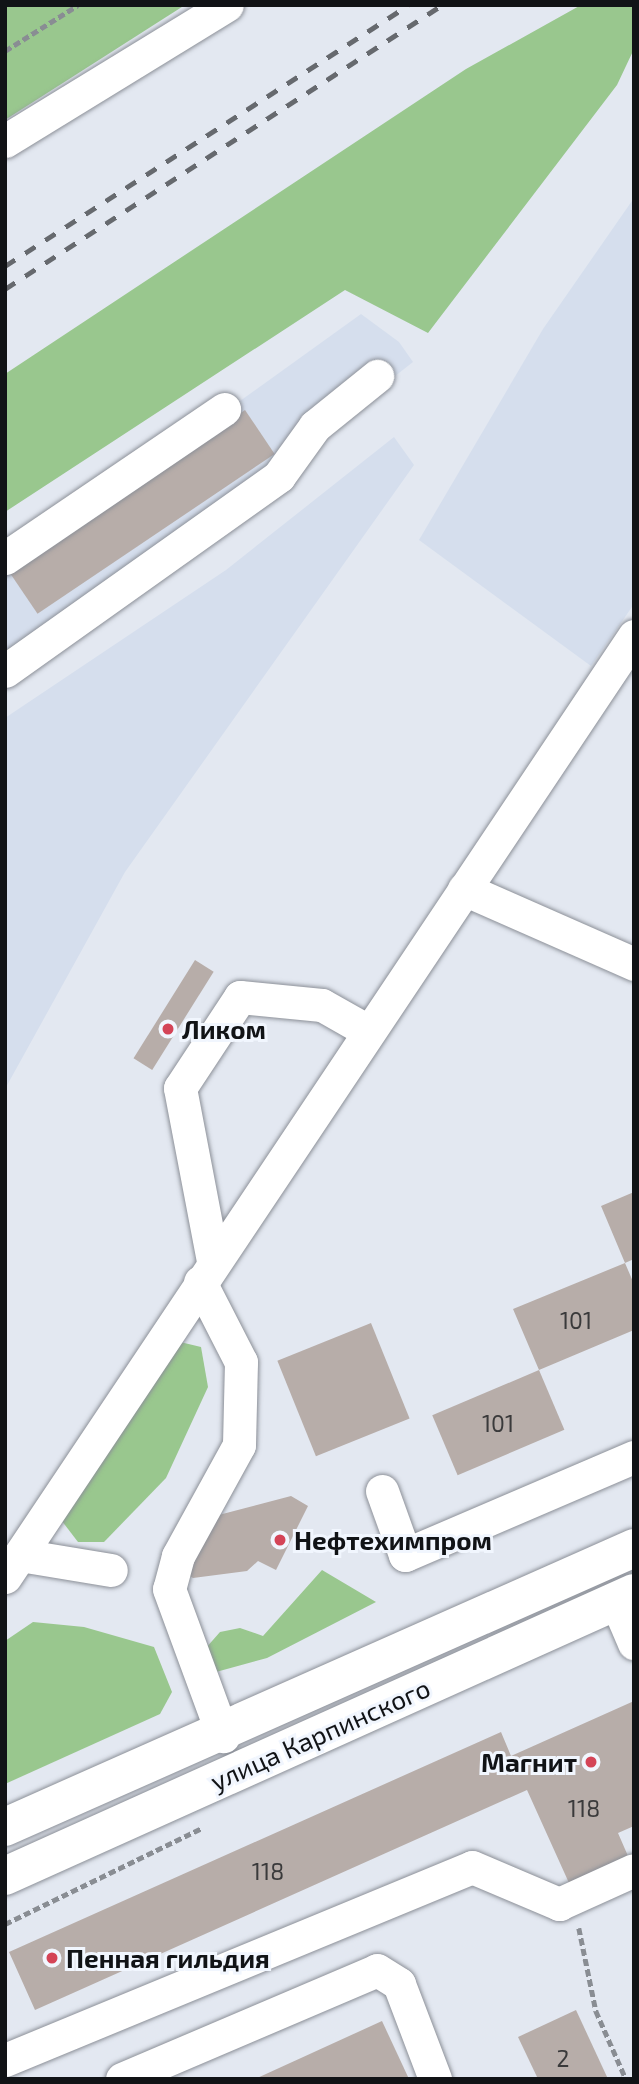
<!DOCTYPE html>
<meta charset="utf-8">
<style>
body{margin:0}
#map{position:relative;width:639px;height:2084px;overflow:hidden;background:#e3e8f1;font-family:"Exo 2",sans-serif}
div>[style]{position:absolute}
[style*='--x']{left:calc(var(--x)*1px);top:calc(var(--y)*1px);width:calc(var(--w)*1px);rotate:calc(var(--a)*1deg)}
.built>*{inset:0;background:#d5deed}
.green>*{inset:0;background:#99c78e}
.building>*{inset:0;background:#b7ada9;transform-origin:0 0}
.path>*{height:4.5px;margin-top:-2.25px;transform-origin:0;background:repeating-linear-gradient(90deg,#898d93 0 7px,transparent 0 10.5px)}
.roads{filter:drop-shadow(0 0 2px #8c9098) drop-shadow(0 0 2px #8c9098)}
.minor>*{height:33px;margin:-16.5px;padding:0 16.5px;transform-origin:16.5px;border-radius:16.5px;background:#fff}
.major>*{height:38px;margin:-19px;padding:0 19px;transform-origin:19px;border-radius:19px;background:#fff}
.rail>*{height:5px;margin-top:-2.5px;transform-origin:0;background:repeating-linear-gradient(90deg,#66696e 0 12px,transparent 0 24px)}
.dots>*{width:19px;height:19px;translate:-50% -50%;box-sizing:border-box;border:4px solid #f1f6fe;border-radius:50%}
span{translate:-50% -50%;white-space:nowrap;text-align:center;line-height:1.15;-webkit-text-stroke:6px #f1f6fe;paint-order:stroke}
.number-label{font-size:23px;color:#3a3a3b}
.number-label span{-webkit-text-stroke-width:0}
.poi-label{font-size:26px;color:#111316;font-weight:700}
.left{translate:0 -50%;text-align:left}
.right{translate:-100% -50%;text-align:right}
.street-label{font-size:26px;color:#111316}
.frame{position:absolute;inset:0;border:7px solid #111316;pointer-events:none}
</style>
<div id="map">
<div class="built">
<i style="clip-path:polygon(634px 198px,634px 604px,591px 666px,419px 540px,543px 329px)"></i>
<i style="clip-path:polygon(361px 314px,399px 342px,413px 362px,5px 682px,5px 570px)"></i>
<i style="clip-path:polygon(394px 437px,414px 465px,125px 872px,5px 1089px,5px 718px,226px 570px)"></i>
</div>
<div class="green">
<i style="clip-path:polygon(5px 5px,185px 5px,5px 120px)"></i>
<i style="clip-path:polygon(581px 5px,634px 5px,634px 49px,617px 85px,428px 333px,345px 290px,5px 512px,5px 374px,466px 69px)"></i>
<i style="clip-path:polygon(176px 1341px,201px 1347px,208px 1387px,166px 1478px,104px 1542px,78px 1542px,55px 1512px)"></i>
<i style="clip-path:polygon(322px 1570px,376px 1602px,267px 1658px,216px 1672px,205px 1649px,220px 1632px,240px 1628px,263px 1636px)"></i>
<i style="clip-path:polygon(33px 1622px,84px 1627px,154px 1647px,172px 1692px,160px 1714px,5px 1784px,5px 1641px)"></i>
</div>
<div class="building">
<i style="left:245px;top:410px;width:53px;height:286px;rotate:56deg"></i>
<i style="left:195px;top:960px;width:22px;height:116px;rotate:32deg"></i>
<i style="clip-path:polygon(634px 1192px,634px 1259px,625px 1263px,634px 1284px,634px 1330px,539px 1370px,513px 1309px,625px 1263px,601px 1206px)"></i>
<i style="left:371px;top:1323px;width:103px;height:101px;rotate:68deg"></i>
<i style="left:539px;top:1370px;width:65px;height:116px;rotate:67deg"></i>
<i style="clip-path:polygon(291px 1496px,308px 1506px,276px 1570px,258px 1561px,247px 1571px,193px 1578px,179px 1570px,211px 1517px)"></i>
<i style="clip-path:polygon(634px 1701px,634px 1826px,618px 1833px,628px 1856px,569px 1883px,527px 1790px,35px 2010px,9px 1952px,501px 1732px,511px 1756px)"></i>
<i style="clip-path:polygon(576px 2010px,608px 2079px,538px 2079px,518px 2037px)"></i>
<i style="clip-path:polygon(382px 2021px,409px 2079px,255px 2079px)"></i>
</div>
<div class="path">
<i style="--x:5;--y:51;--w:86;--a:-32.2"></i>
<i style="--x:5;--y:1924;--w:219;--a:-26"></i>
<i style="--x:579;--y:1928;--w:85;--a:78.4"></i>
<i style="--x:596;--y:2011;--w:74;--a:66.2"></i>
</div>
<div class="roads">
<div class="minor">
<i style="--x:5;--y:141;--w:260;--a:-31.5"></i>
<i style="--x:5;--y:558;--w:265;--a:-34.2"></i>
<i style="--x:5;--y:671;--w:336;--a:-35.4"></i>
<i style="--x:279;--y:476;--w:62;--a:-54.2"></i>
<i style="--x:315;--y:426;--w:80;--a:-38.9"></i>
<i style="--x:464;--y:889;--w:186;--a:23.8"></i>
<i style="--x:213;--y:1261;--w:176;--a:-100.8"></i>
<i style="--x:180;--y:1088;--w:109;--a:-56.6"></i>
<i style="--x:240;--y:997;--w:82;--a:5.6"></i>
<i style="--x:322;--y:1005;--w:53;--a:29.5"></i>
<i style="--x:200;--y:1282;--w:90;--a:62.9"></i>
<i style="--x:241;--y:1362;--w:83;--a:91.4"></i>
<i style="--x:239;--y:1445;--w:127;--a:118.8"></i>
<i style="--x:178;--y:1556;--w:34;--a:105"></i>
<i style="--x:169;--y:1589;--w:157;--a:69.8"></i>
<i style="--x:382;--y:1491;--w:68;--a:70.2"></i>
<i style="--x:405;--y:1555;--w:249;--a:-23.2"></i>
<i style="--x:20;--y:1555;--w:92;--a:9.4"></i>
<i style="--x:5;--y:1577;--w:1132;--a:-56.24"></i>
<i style="--x:616;--y:1601;--w:46;--a:66.8"></i>
<i style="--x:5;--y:2060;--w:505;--a:-22.45"></i>
<i style="--x:472;--y:1867;--w:95;--a:23"></i>
<i style="--x:559;--y:1904;--w:82;--a:-24.4"></i>
<i style="--x:122;--y:2079;--w:277;--a:-23.1"></i>
<i style="--x:377;--y:1970;--w:26;--a:32"></i>
<i style="--x:399;--y:1984;--w:102;--a:69.2"></i>
</div>
<div class="major">
<i style="--x:5;--y:1827;--w:688;--a:-23.92"></i>
<i style="--x:5;--y:1876;--w:690;--a:-24.22"></i>
</div>
</div>
<div class="rail">
<i style="--x:5;--y:266;--w:480;--a:-32.9"></i>
<i style="--x:5;--y:289;--w:521;--a:-33.02"></i>
</div>
<div class="dots">
<i style="left:168px;top:1029px;background:#d44457"></i>
<i style="left:280px;top:1540px;background:#d44457"></i>
<i style="left:591px;top:1762px;background:#d44457"></i>
<i style="left:52px;top:1958px;background:#d44457"></i>
</div>
<div class="number-label">
<span style="left:576px;top:1320px">101</span>
<span style="left:498px;top:1423px">101</span>
<span style="left:584px;top:1808px">118</span>
<span style="left:268px;top:1871px">118</span>
<span style="left:563px;top:2058px">2</span>
</div>
<div class="poi-label">
<span class="left" style="left:182px;top:1029px">Ликом</span>
<span class="left" style="left:294px;top:1540px">Нефтехимпром</span>
<span class="right" style="left:577px;top:1762px">Магнит</span>
<span class="left" style="left:66px;top:1958px">Пенная гильдия</span>
</div>
<div class="street-label">
<span style="left:320px;top:1734px;rotate:-24deg">улица Карпинского</span>
</div>
<div class="frame"></div>
</div>
